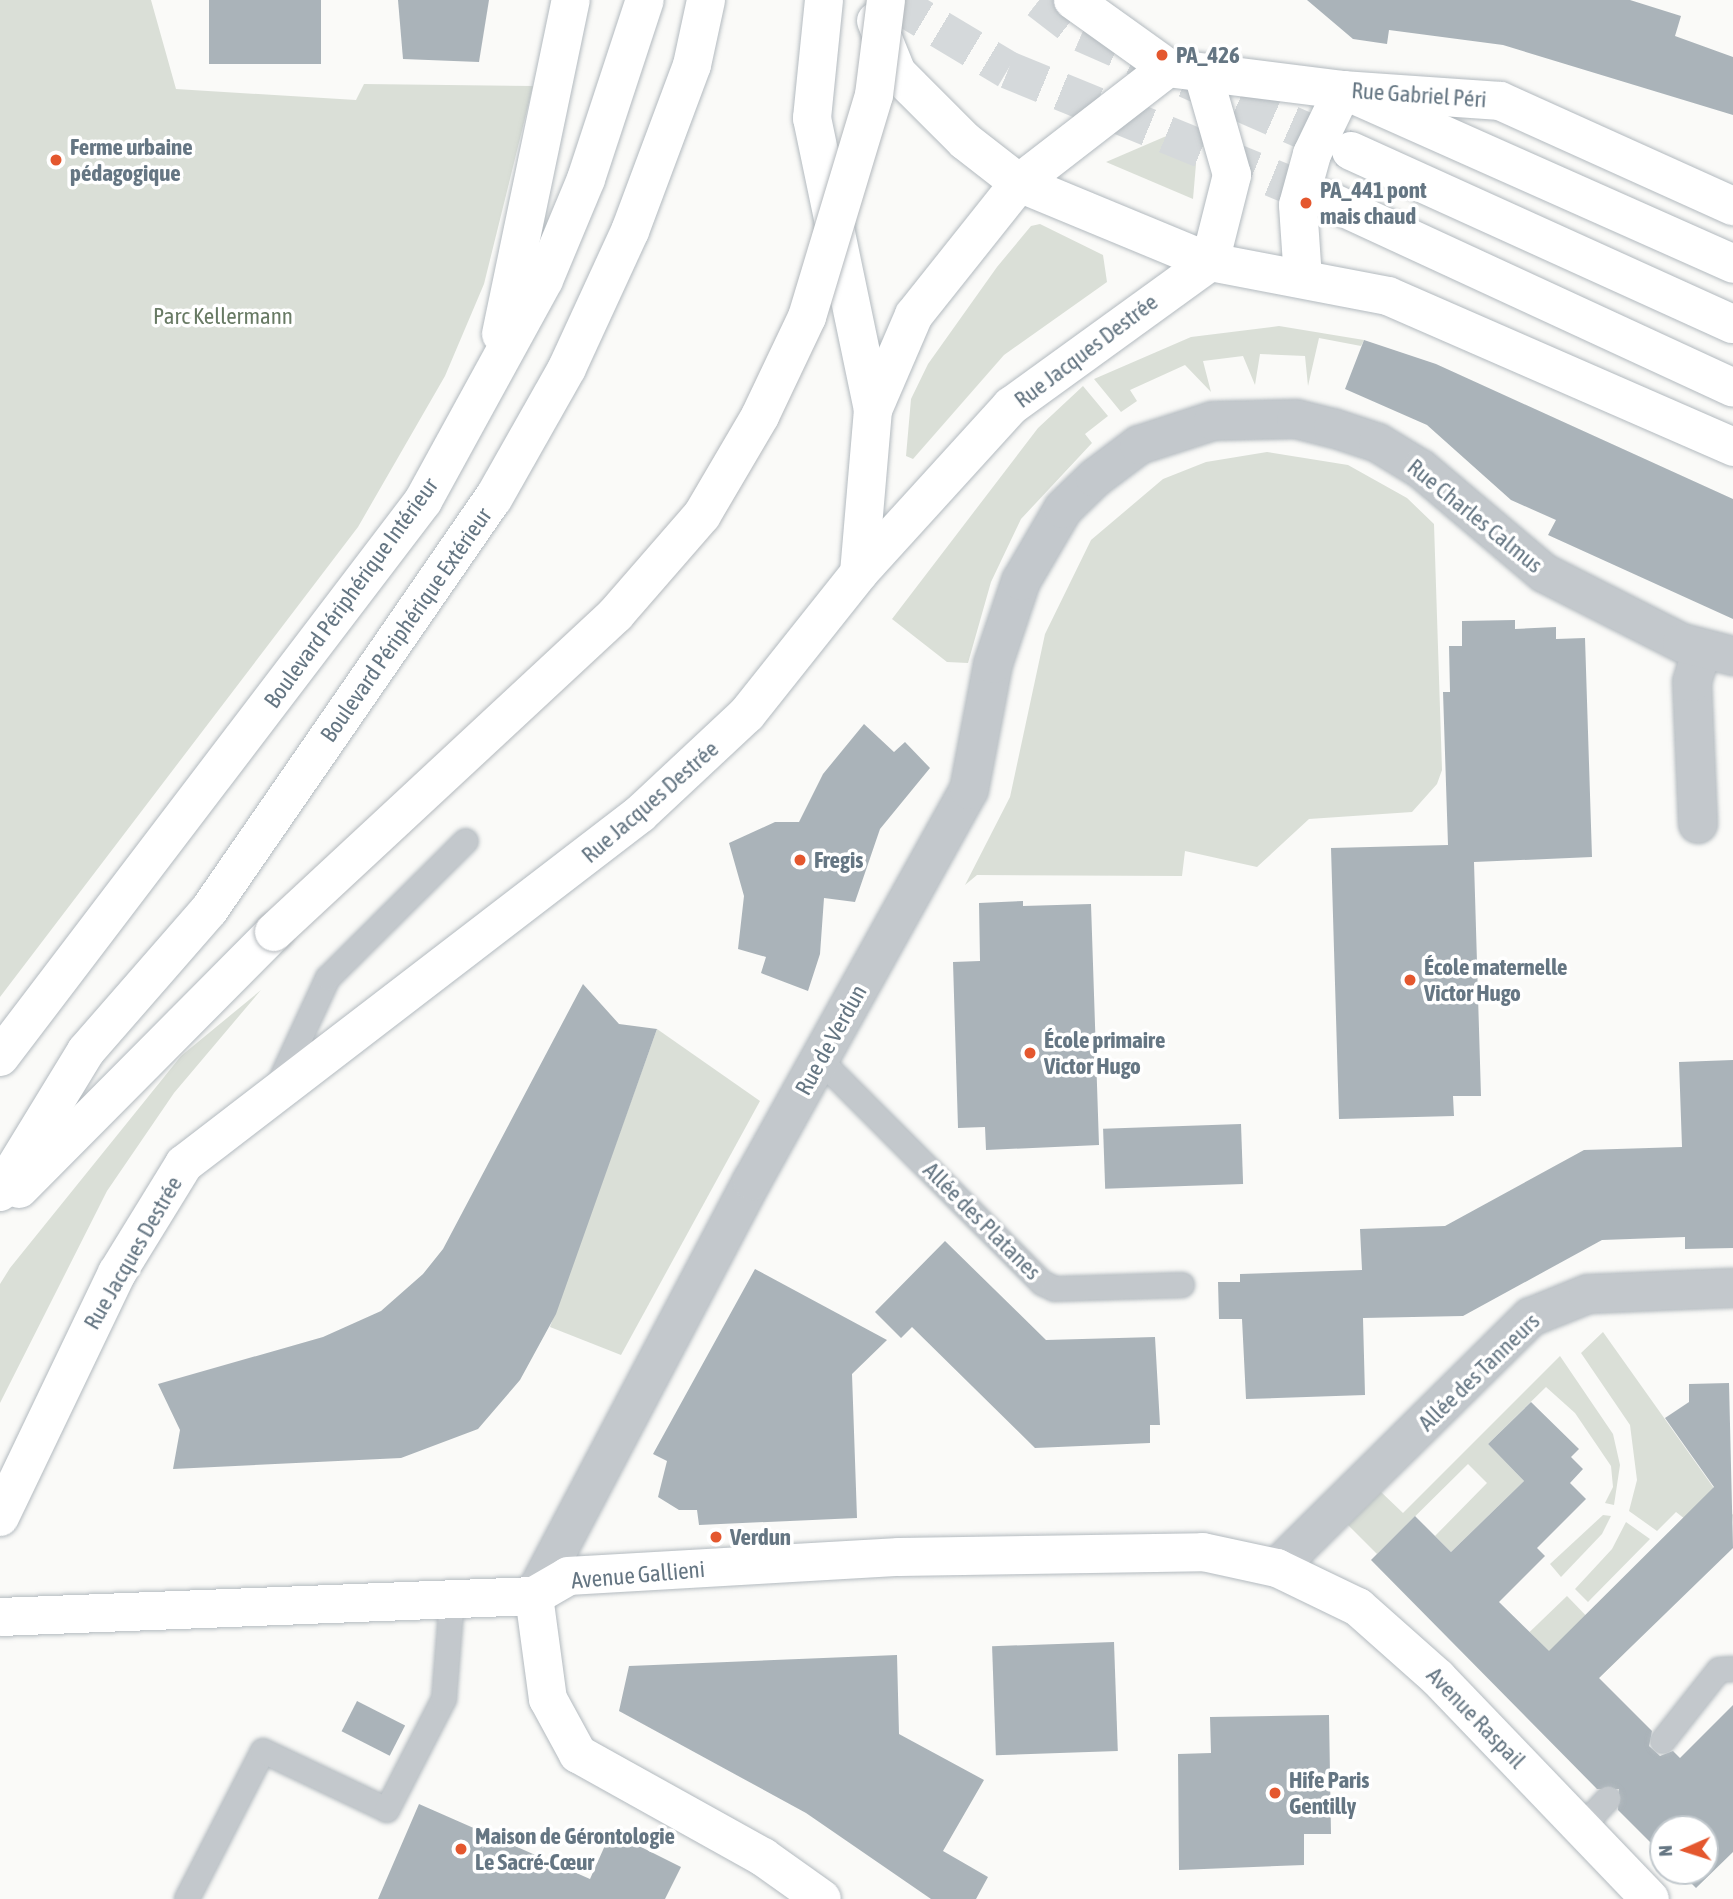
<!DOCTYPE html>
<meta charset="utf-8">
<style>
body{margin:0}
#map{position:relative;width:1733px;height:1899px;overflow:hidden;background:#fafaf8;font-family:"Asap Condensed",sans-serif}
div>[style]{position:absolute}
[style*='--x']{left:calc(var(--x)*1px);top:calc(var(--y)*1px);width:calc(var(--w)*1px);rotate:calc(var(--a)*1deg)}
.green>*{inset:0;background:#dadfd7;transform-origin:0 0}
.building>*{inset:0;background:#aab3b9;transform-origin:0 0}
.highway-tunnel>*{height:38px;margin-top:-19px;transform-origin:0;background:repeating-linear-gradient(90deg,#d5d9db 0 38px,transparent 0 57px)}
.roads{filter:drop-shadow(0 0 2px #b3babf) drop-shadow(0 0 2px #b3babf)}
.lane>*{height:24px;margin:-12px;padding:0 12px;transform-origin:12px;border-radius:12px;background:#c3c8cc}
.street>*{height:38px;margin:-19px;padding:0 19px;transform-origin:19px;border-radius:19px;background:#c3c8cc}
.secondary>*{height:38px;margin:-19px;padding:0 19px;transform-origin:19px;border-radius:19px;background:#fff}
.primary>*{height:38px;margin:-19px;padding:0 19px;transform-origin:19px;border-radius:19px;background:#fff}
.highway>*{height:38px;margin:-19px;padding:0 19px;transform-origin:19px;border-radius:19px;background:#fff}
.bridges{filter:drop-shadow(0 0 2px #b4b9bd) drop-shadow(0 0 2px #b4b9bd)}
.highway-bridge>*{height:38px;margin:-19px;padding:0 19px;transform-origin:19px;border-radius:19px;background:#fff}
.dots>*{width:19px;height:19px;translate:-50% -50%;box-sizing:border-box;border:4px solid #fff;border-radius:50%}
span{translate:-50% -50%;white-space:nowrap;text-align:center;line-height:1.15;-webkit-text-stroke:7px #fff;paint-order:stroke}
.poi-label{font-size:23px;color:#657683;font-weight:700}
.left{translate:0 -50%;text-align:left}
.street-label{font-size:23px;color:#657683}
.park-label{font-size:23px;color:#687a64}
.north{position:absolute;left:1649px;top:1815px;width:70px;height:70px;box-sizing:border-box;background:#fff;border:2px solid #c1c8cd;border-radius:50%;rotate:267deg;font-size:19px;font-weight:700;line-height:28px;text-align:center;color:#657683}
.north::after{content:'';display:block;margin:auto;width:24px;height:32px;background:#e4572e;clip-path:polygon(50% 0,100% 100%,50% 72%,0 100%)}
</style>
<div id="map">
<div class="green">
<i style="clip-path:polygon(0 0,151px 0,176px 89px,356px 100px,364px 84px,533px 86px,484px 284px,445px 376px,358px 527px,0 997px)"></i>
<i style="clip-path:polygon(1178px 131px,1196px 164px,1193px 199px,1106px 162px)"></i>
<i style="clip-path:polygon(1040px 224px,1103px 255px,1107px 282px,1004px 355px,913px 459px,906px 456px,911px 399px,928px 364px,997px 267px,1031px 226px)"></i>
<i style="clip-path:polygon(1279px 326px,1364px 340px,1361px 346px,1319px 338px,1308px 386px,1305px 356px,1260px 354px,1255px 385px,1243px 356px,1203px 361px,1211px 392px,1185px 365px,1130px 390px,1137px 401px,1121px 412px,1094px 379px,1191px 337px)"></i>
<i style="clip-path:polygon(1083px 386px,1108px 416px,1085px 434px,1092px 443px,1021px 519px,991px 582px,968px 663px,947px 662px,892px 619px,1038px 428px)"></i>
<i style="clip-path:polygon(1267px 452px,1348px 465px,1407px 498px,1434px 524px,1442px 770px,1437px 784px,1412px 812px,1309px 819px,1257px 867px,1185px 851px,1182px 876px,977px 875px,965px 885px,1010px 797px,1045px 634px,1091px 540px,1163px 479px,1206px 462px)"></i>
<i style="clip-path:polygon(261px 990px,174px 1093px,107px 1191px,0 1403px,0 1284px,10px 1268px,181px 1056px)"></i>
<i style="clip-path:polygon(657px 1029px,760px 1101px,621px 1355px,550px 1327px)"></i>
<i style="clip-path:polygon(1603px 1332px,1733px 1515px,1728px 1553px,1676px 1512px,1657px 1531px,1629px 1511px,1637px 1480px,1630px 1425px,1581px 1353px)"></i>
<i style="clip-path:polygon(1560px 1356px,1613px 1434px,1620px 1465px,1614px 1505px,1605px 1503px,1613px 1487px,1611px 1466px,1575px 1413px,1546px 1387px,1488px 1444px,1524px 1481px,1451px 1552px,1435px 1536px,1487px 1483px,1468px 1464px,1377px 1554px,1348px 1525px,1381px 1492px,1403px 1513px)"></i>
<i style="clip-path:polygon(1603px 1515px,1611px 1516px,1602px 1534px,1561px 1577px,1550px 1564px)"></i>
<i style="clip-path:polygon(1626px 1522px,1650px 1539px,1588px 1602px,1575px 1589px,1612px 1549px)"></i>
<i style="left:1567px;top:1596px;width:81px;height:52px;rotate:46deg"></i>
</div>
<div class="building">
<i style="left:209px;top:0;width:112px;height:64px"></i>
<i style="clip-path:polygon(398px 0,489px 0,479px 62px,403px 59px)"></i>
<i style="clip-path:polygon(1307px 0,1630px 0,1681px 16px,1675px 36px,1733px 57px,1733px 115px,1503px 45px,1389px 30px,1387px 44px,1353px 39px)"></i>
<i style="clip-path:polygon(1364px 340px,1436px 364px,1733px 499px,1733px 619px,1548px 535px,1556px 520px,1511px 500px,1427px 425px,1345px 389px)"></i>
<i style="clip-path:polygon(1515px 620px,1515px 629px,1556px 627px,1556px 639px,1585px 638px,1592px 857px,1474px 862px,1481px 1096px,1453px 1096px,1454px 1116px,1339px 1119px,1331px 848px,1448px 845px,1443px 692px,1450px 692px,1449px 646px,1462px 646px,1462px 621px)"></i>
<i style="clip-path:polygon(864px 724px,894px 752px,905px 742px,930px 768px,880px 829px,855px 902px,824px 898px,820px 954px,808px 991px,761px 973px,766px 957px,738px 949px,744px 896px,729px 843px,775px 822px,799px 822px,823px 774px)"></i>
<i style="clip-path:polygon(1023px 901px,1023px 906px,1091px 904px,1099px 1145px,986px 1150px,985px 1127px,958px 1128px,953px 962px,980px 961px,979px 903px)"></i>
<i style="clip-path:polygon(583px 984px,619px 1024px,657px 1029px,556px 1314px,520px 1380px,478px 1429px,401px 1458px,173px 1469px,180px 1430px,158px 1384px,323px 1337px,381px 1311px,423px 1274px,443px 1249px)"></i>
<i style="clip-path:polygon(1733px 1060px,1733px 1248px,1685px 1249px,1685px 1237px,1602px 1240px,1463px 1316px,1363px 1318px,1365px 1395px,1246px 1399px,1242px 1319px,1219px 1319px,1218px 1282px,1240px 1282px,1240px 1274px,1362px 1270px,1360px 1229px,1445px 1226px,1584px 1150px,1682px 1147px,1679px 1062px)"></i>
<i style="left:1241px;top:1124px;width:60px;height:138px;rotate:88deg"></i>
<i style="clip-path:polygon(945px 1241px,1046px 1340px,1155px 1337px,1160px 1425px,1150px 1425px,1150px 1443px,1035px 1448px,912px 1327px,901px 1338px,875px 1312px)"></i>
<i style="clip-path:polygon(755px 1269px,887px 1340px,852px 1374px,857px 1518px,699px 1525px,697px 1510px,679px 1510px,658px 1497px,667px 1461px,653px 1454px)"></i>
<i style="clip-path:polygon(1729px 1383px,1733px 1548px,1599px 1678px,1652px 1731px,1649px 1746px,1660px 1756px,1673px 1751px,1680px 1758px,1733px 1705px,1733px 1852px,1696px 1888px,1679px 1871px,1705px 1871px,1705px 1829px,1663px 1829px,1663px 1855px,1618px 1810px,1619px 1789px,1597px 1789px,1371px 1560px,1415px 1516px,1451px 1552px,1524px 1481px,1488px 1444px,1531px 1402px,1579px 1449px,1571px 1457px,1583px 1469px,1570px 1483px,1586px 1499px,1537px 1548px,1545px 1556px,1499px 1602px,1549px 1651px,1714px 1487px,1665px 1418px,1689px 1402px,1689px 1384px)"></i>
<i style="left:1114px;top:1642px;width:109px;height:122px;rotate:88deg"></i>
<i style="clip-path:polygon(897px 1655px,899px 1734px,984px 1780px,943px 1851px,988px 1877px,976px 1899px,931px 1899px,806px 1813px,619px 1711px,629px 1666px)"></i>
<i style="left:357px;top:1701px;width:54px;height:34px;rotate:27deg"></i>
<i style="clip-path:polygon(1329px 1715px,1331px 1834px,1304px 1834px,1304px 1865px,1179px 1870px,1178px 1754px,1211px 1753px,1210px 1717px)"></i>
<i style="clip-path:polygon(419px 1804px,590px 1879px,611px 1832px,681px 1867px,665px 1899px,378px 1899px)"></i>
</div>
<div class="highway-tunnel">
<i style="--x:891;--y:0;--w:136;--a:30.9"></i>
<i style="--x:1008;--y:70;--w:344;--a:22.2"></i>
<i style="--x:1039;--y:0;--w:54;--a:37.5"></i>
<i style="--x:1082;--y:33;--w:292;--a:23.7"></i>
</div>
<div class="roads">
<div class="lane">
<i style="--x:821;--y:1061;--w:313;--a:45.1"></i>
<i style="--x:1042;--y:1283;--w:14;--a:25"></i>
<i style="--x:1055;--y:1289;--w:127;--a:-1.8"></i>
<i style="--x:278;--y:1086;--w:119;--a:-65.2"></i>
<i style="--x:328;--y:978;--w:194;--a:-44.8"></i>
<i style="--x:1663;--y:1741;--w:90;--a:-51.7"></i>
<i style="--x:1719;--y:1670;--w:14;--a:-4"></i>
<i style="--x:1581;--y:1828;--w:40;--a:-47"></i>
<i style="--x:187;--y:1899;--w:166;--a:-62.8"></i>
<i style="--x:263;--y:1751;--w:137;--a:25.4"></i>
<i style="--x:387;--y:1810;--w:125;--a:-62.8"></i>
<i style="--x:444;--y:1699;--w:99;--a:-85.4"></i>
</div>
<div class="street">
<i style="--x:1698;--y:824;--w:142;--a:-92.4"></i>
<i style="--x:1692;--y:682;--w:34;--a:-73"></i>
<i style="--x:1277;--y:1568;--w:357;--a:-44.7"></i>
<i style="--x:1531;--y:1317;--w:61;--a:-22"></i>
<i style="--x:1588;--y:1294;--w:145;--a:-2.4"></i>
<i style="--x:534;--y:1596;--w:469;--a:-62.3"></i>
<i style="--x:752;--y:1181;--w:447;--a:-61"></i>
<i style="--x:969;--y:790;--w:128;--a:-79.2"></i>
<i style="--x:993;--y:664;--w:88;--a:-71.4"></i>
<i style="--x:1021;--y:581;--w:83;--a:-59.7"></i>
<i style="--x:1063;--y:509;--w:45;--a:-44.1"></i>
<i style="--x:1095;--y:478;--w:55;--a:-36.9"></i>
<i style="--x:1139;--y:445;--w:78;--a:-18"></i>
<i style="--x:1213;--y:421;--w:83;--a:-1.4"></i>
<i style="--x:1296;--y:419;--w:38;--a:14"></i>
<i style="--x:1333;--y:428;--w:47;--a:18.4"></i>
<i style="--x:1378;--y:443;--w:50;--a:31.2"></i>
<i style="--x:1421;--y:469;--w:161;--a:40.2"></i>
<i style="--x:1544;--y:573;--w:155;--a:26.9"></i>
<i style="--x:1682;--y:643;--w:53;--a:14.3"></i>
</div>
<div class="secondary">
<i style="--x:824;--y:0;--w:119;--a:95.8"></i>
<i style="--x:812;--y:118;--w:298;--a:78.2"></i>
<i style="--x:1303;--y:279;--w:74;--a:-93.9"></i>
<i style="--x:1298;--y:205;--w:53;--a:-74.6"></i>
<i style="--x:1312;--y:154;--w:71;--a:-64.2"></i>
<i style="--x:1343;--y:90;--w:157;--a:4"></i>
<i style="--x:1500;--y:101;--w:256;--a:24.3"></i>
<i style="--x:859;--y:573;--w:164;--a:-85.1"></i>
<i style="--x:873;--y:410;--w:103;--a:-66.7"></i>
<i style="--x:914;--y:315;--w:169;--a:-51.5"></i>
<i style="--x:1019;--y:183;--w:188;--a:-37.7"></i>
<i style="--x:0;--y:1517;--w:271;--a:-64.4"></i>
<i style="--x:117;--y:1273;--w:128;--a:-58.4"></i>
<i style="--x:184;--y:1164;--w:575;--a:-37.51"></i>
<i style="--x:640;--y:814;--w:146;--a:-43.1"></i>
<i style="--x:747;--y:714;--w:180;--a:-51.5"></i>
<i style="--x:859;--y:573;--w:226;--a:-47.7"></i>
<i style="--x:1011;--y:406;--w:246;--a:-35.9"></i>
<i style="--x:1210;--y:262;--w:90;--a:-75.8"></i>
<i style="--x:1232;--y:175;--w:105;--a:-106"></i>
<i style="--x:534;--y:1596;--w:104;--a:82.3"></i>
<i style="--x:548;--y:1699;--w:63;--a:61.4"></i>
<i style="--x:578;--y:1754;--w:212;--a:29.1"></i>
<i style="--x:763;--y:1857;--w:72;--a:35.4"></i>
<i style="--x:0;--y:1617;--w:534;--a:-2.25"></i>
<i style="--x:534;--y:1596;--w:39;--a:-30"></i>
<i style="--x:568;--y:1576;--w:332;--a:-3.3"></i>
<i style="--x:899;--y:1557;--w:304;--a:-0.9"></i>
<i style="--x:1203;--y:1552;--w:76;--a:12.2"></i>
<i style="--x:1277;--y:1568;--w:90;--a:25.7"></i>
<i style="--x:1358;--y:1607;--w:107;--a:41.6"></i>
<i style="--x:1438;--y:1678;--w:306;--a:46.2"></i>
</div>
<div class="primary">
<i style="--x:1073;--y:0;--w:117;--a:35.6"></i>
<i style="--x:1168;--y:68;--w:176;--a:7.2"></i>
<i style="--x:876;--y:21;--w:56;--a:68"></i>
<i style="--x:897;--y:73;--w:96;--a:45"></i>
<i style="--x:965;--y:141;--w:68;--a:37.9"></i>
<i style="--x:1019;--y:183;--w:207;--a:22.5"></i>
<i style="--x:1210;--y:262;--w:181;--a:10.8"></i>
<i style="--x:1388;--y:296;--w:377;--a:23.6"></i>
</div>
<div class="highway">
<i style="--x:1343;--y:90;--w:427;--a:24"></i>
<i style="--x:1351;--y:151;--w:419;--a:24.4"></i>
<i style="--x:1327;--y:200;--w:447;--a:24.8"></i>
<i style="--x:501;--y:334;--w:341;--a:-78.2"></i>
<i style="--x:0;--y:1057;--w:699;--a:-52.74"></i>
<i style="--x:423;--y:501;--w:252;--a:-61.3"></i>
<i style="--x:544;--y:280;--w:109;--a:-67.4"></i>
<i style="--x:586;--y:179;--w:188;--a:-71.8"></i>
<i style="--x:19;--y:1189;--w:362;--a:-45.2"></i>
<i style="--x:0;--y:1192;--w:165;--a:-58.6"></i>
<i style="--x:86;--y:1051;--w:187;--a:-48.9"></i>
<i style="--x:209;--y:910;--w:500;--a:-55.4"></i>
<i style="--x:493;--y:499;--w:150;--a:-60.5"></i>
<i style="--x:567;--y:368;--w:151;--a:-65.3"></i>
<i style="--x:630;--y:231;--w:177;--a:-69.5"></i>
<i style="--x:692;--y:65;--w:66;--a:-77.8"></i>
</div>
</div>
<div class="bridges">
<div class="highway-bridge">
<i style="--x:274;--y:932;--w:467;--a:-42.9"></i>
<i style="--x:616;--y:614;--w:131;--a:-49"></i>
<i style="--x:702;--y:515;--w:115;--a:-59.6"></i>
<i style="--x:760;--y:416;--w:110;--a:-64.6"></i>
<i style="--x:807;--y:317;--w:232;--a:-73.2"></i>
<i style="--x:874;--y:95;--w:96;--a:-82.8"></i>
</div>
</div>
<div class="dots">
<i style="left:1162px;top:55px;background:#e4572e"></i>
<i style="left:56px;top:160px;background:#e4572e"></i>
<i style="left:1306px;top:203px;background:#e4572e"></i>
<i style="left:800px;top:860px;background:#e4572e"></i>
<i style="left:1410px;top:980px;background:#e4572e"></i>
<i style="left:1030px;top:1053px;background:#e4572e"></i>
<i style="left:716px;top:1537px;background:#e4572e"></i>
<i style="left:1275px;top:1793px;background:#e4572e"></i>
<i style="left:461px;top:1849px;background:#e4572e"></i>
</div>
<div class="poi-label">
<span class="left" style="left:1176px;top:55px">PA_426</span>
<span class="left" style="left:70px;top:160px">Ferme urbaine<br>pédagogique</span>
<span class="left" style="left:1320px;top:203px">PA_441 pont<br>mais chaud</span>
<span class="left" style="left:814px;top:860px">Fregis</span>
<span class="left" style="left:1424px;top:980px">École maternelle<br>Victor Hugo</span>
<span class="left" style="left:1044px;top:1053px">École primaire<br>Victor Hugo</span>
<span class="left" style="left:730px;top:1537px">Verdun</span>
<span class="left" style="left:1289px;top:1793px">Hife Paris<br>Gentilly</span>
<span class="left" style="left:475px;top:1849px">Maison de Gérontologie<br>Le Sacré-Cœur</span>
</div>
<div class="street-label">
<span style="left:1419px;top:95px;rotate:4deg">Rue Gabriel Péri</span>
<span style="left:1086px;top:351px;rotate:-37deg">Rue Jacques Destrée</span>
<span style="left:1475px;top:516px;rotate:39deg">Rue Charles Calmus</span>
<span style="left:351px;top:593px;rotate:-54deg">Boulevard Périphérique Intérieur</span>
<span style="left:406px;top:625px;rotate:-55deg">Boulevard Périphérique Extérieur</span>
<span style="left:650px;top:802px;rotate:-41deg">Rue Jacques Destrée</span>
<span style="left:831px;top:1040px;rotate:-61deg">Rue de Verdun</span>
<span style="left:982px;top:1221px;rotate:45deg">Allée des Platanes</span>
<span style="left:133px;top:1253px;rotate:-60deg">Rue Jacques Destrée</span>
<span style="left:1479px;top:1372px;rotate:-44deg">Allée des Tanneurs</span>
<span style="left:638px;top:1575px;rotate:-5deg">Avenue Gallieni</span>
<span style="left:1476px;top:1718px;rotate:46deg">Avenue Raspail</span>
</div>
<div class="park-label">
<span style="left:223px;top:316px">Parc Kellermann</span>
</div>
<div class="north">N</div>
</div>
